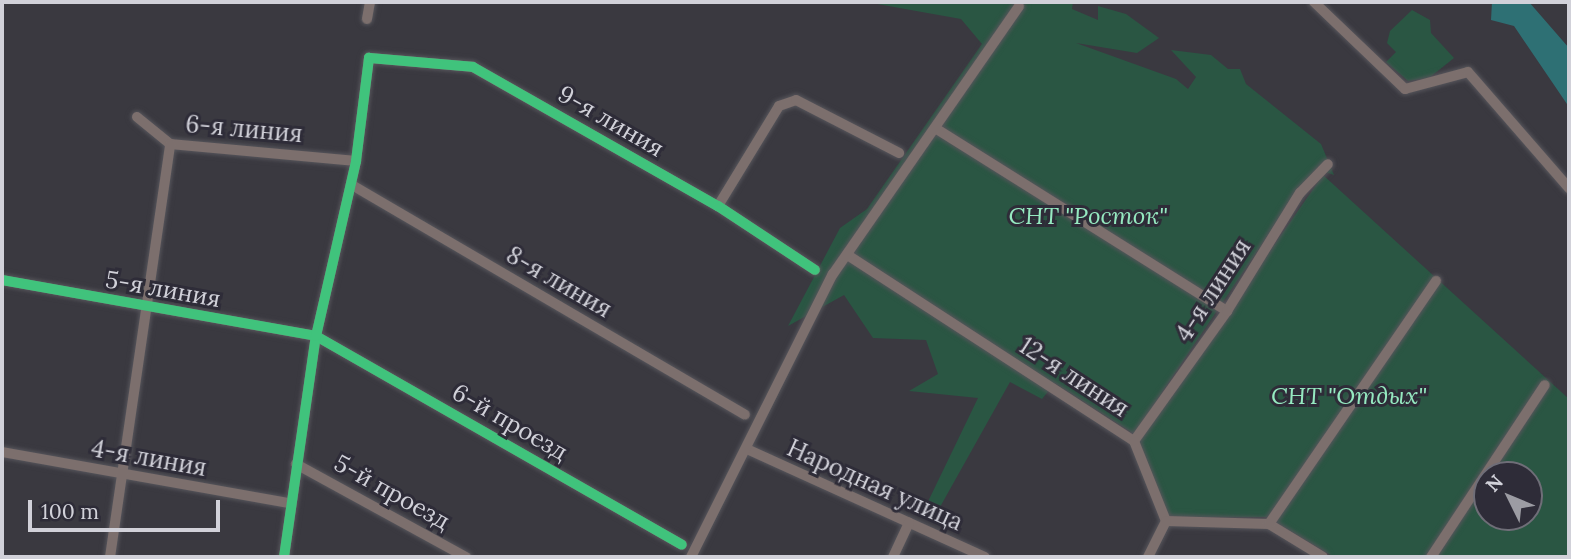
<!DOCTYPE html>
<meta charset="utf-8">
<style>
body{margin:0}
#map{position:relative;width:1571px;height:559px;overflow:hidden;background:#3a3940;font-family:Lora,serif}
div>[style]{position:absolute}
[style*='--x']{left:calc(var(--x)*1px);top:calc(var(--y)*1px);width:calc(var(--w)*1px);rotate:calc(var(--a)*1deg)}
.green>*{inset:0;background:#2a5643}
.water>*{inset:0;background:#2e7074}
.roads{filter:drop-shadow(0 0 2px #56555b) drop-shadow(0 0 2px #56555b)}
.minor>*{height:10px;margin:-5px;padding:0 5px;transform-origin:5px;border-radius:5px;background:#7c6f6d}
.cycleway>*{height:10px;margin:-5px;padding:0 5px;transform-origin:5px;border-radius:5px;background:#40c37c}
span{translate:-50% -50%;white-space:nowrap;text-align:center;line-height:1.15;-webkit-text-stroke:6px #2e2c38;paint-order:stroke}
.street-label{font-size:24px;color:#d1d1d9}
.park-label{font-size:24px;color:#95e9c0;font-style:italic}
.frame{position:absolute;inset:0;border:4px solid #d1d1d9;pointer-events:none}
.north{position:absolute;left:1473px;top:461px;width:70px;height:70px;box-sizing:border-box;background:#2e2c38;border:2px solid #6f6e78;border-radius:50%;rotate:313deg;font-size:19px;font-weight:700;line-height:28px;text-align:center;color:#d1d1d9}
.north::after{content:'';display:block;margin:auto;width:24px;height:32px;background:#9c9ca3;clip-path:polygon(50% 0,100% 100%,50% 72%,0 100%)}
.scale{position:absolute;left:28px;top:500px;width:192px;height:32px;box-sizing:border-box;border:4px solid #d1d1d9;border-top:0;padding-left:9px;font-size:21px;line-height:24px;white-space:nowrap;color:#d1d1d9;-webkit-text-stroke:5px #2e2c38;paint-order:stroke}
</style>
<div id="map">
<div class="green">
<i style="clip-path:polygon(866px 2px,1073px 2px,1072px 9px,1098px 20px,1098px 6px,1126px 14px,1159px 38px,1137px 53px,1076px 43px,1176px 79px,1188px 89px,1196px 77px,1171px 50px,1211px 55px,1228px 69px,1240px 69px,1246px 84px,1321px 144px,1334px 175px,1316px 169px,1291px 201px,1134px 434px,1055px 383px,1042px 399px,1010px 382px,935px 516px,922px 514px,978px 398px,909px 391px,938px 374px,926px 340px,873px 338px,844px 295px,788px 326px,840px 228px,867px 209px,982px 44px,961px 19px)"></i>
<i style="clip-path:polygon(1412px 10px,1430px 20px,1431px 33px,1454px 58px,1429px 78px,1408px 81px,1386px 62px,1396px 52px,1387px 43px,1390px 31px)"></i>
<i style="clip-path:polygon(evenodd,1323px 175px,1569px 399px,1569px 557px,1334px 557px,1267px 517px,1168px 518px,1137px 441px,1323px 175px,1487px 475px,1529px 475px,1529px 517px,1487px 517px,1487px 475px)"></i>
</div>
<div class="water">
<i style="clip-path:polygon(1492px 2px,1529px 2px,1569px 48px,1569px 107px,1514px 26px,1491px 20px)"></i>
</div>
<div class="roads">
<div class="minor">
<i style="--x:1314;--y:2;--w:126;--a:43.7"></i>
<i style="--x:1405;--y:89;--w:65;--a:-15.1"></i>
<i style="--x:1468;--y:72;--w:154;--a:49"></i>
<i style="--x:367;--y:19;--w:17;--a:-80"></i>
<i style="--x:137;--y:117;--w:43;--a:39.3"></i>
<i style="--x:170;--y:144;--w:187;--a:5.2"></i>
<i style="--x:935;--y:128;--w:345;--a:32.1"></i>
<i style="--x:352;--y:185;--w:455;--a:30.3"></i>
<i style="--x:718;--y:206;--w:117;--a:-58.6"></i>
<i style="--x:779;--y:106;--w:18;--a:-19"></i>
<i style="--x:796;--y:100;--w:116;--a:27.2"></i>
<i style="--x:849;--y:256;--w:340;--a:33"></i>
<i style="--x:1134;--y:441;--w:86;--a:68.2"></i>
<i style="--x:1166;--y:521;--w:103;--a:1.7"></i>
<i style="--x:1269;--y:524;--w:63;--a:31.4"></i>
<i style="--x:2;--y:280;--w:319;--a:10.1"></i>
<i style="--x:316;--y:336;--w:421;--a:29.7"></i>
<i style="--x:1134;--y:441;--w:160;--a:-54.4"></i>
<i style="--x:1227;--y:311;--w:139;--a:-58.3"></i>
<i style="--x:1300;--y:193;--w:40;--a:-46"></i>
<i style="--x:749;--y:450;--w:259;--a:24.4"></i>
<i style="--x:2;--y:452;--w:291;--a:10.1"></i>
<i style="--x:296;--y:464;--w:194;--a:28.7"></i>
<i style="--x:1269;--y:524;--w:295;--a:-55.5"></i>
<i style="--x:110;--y:557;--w:417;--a:-81.7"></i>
<i style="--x:284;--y:557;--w:223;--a:-81.8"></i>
<i style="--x:316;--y:336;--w:180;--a:-77.1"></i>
<i style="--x:356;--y:161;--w:104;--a:-82.8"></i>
<i style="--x:369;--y:58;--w:104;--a:4.9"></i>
<i style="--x:473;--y:67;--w:282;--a:29.6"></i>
<i style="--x:718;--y:206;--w:116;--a:33.4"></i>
<i style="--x:691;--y:557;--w:317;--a:-63.4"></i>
<i style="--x:833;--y:274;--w:326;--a:-55.2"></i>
<i style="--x:893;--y:557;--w:38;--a:-65"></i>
<i style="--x:1148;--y:557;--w:40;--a:-63.4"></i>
<i style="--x:1431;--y:557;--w:206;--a:-56.5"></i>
</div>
</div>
<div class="cycleway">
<i style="--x:2;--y:280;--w:319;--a:10.1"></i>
<i style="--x:316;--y:336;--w:421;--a:29.7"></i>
<i style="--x:284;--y:557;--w:223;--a:-81.8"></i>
<i style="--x:316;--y:336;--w:180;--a:-77.1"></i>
<i style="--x:356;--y:161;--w:104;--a:-82.8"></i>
<i style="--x:369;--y:58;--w:104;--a:4.9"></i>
<i style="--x:473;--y:67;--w:282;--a:29.6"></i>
<i style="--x:718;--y:206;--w:116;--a:33.4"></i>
</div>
<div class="street-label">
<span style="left:611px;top:121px;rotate:30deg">9-я линия</span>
<span style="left:244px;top:129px;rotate:5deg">6-я линия</span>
<span style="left:559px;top:282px;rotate:30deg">8-я линия</span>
<span style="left:163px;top:289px;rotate:10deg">5-я линия</span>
<span style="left:1213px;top:290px;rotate:-57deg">4-я линия</span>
<span style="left:1074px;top:377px;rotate:33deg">12-я линия</span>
<span style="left:510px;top:422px;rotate:30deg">6-й проезд</span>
<span style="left:149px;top:458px;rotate:10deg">4-я линия</span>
<span style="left:875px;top:485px;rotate:24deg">Народная улица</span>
<span style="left:392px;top:492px;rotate:29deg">5-й проезд</span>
</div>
<div class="park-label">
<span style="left:1088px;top:216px">СНТ "Росток"</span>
<span style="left:1349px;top:396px">СНТ "Отдых"</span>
</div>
<div class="frame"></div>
<div class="north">N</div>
<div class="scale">100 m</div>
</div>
